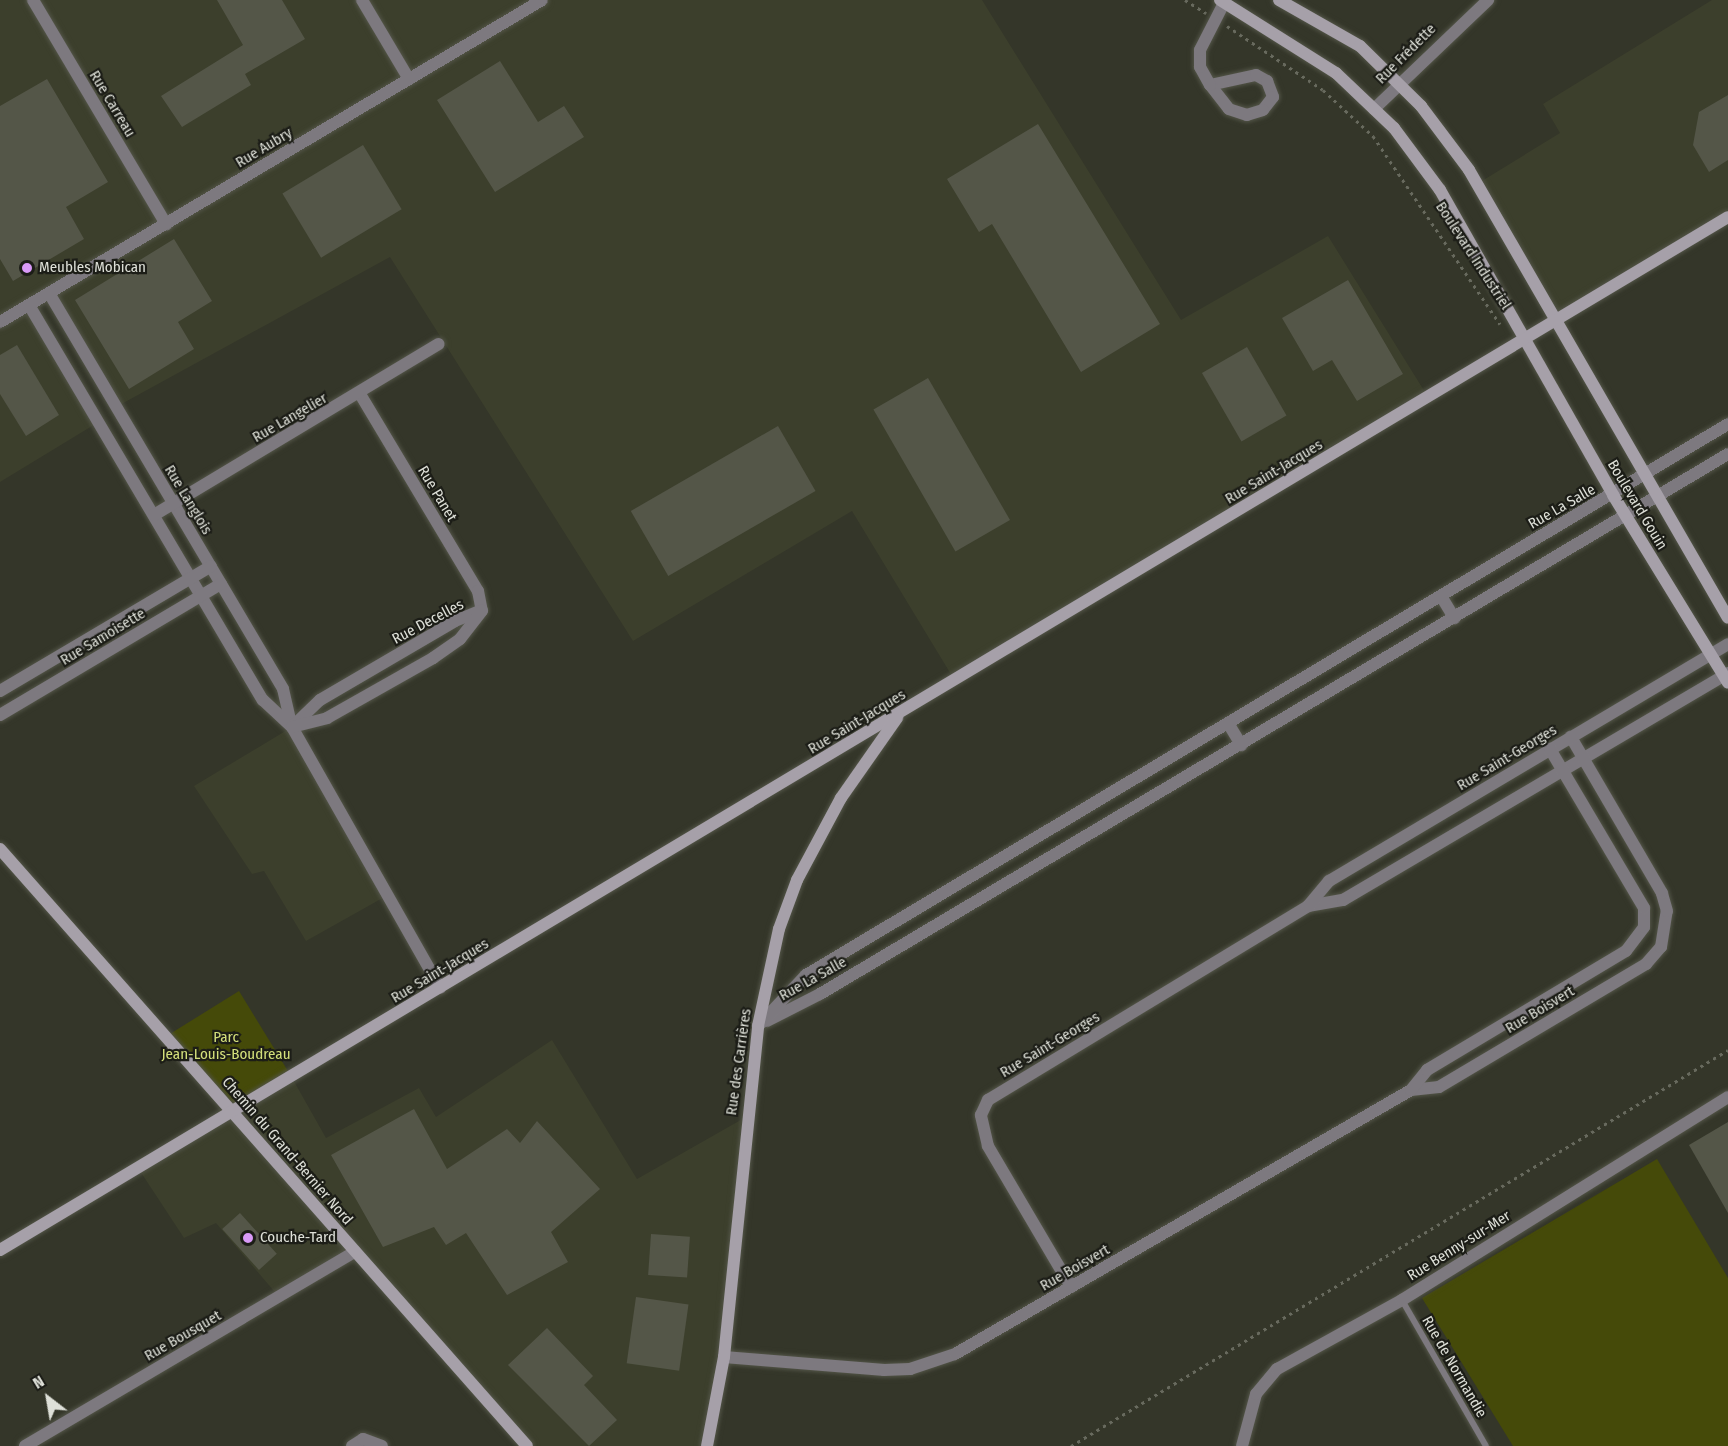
<!DOCTYPE html>
<meta charset="utf-8">
<style>
body{margin:0}
#map{position:relative;width:1728px;height:1446px;overflow:hidden;background:#343629;font-family:"Fira Sans Condensed",sans-serif}
div>[style]{position:absolute}
[style*='--x']{left:calc(var(--x)*1px);top:calc(var(--y)*1px);width:calc(var(--w)*1px);rotate:calc(var(--a)*1deg)}
.built>*{inset:0;background:#3c3f2c}
.green>*{inset:0;background:#454a09}
.building>*{inset:0;background:#545648;transform-origin:0 0}
.path>*{height:3px;margin-top:-1.5px;transform-origin:0;background:repeating-linear-gradient(90deg,#686a5e 0 3px,transparent 0 7.5px)}
.roads{filter:drop-shadow(0 0 2px #535548) drop-shadow(0 0 2px #535548)}
.lane>*{height:6px;margin:-3px;padding:0 3px;transform-origin:3px;border-radius:3px;background:#7d797f}
.street>*{height:12px;margin:-6px;padding:0 6px;transform-origin:6px;border-radius:6px;background:#7d797f}
.secondary>*{height:12px;margin:-6px;padding:0 6px;transform-origin:6px;border-radius:6px;background:#a6a0a9}
.dots>*{width:16px;height:16px;translate:-50% -50%;box-sizing:border-box;border:3px solid #1c1d17;border-radius:50%}
span{translate:-50% -50%;white-space:nowrap;text-align:center;line-height:1.15;-webkit-text-stroke:4.5px #1c1d17;paint-order:stroke}
.street-label{font-size:15px;color:#dee0d8}
.poi-label{font-size:15px;color:#dee0d8}
.left{translate:0 -50%;text-align:left}
.park-label{font-size:15px;color:#d4e07b}
.north{position:absolute;left:18px;top:1368px;width:60px;height:60px;-webkit-text-stroke:4px #1c1d17;paint-order:stroke;rotate:329deg;font-size:16px;font-weight:700;line-height:24px;text-align:center;color:#dee0d8}
.north::after{content:'';display:block;margin:auto;width:21px;height:27px;background:#dee0d8;clip-path:polygon(50% 0,100% 100%,50% 72%,0 100%)}
</style>
<div id="map">
<div class="built">
<i style="clip-path:polygon(0 0,982px 0,1181px 320px,1328px 236px,1428px 397px,955px 681px,852px 511px,633px 641px,390px 257px,116px 407px,49px 293px,29px 304px,97px 423px,0 482px)"></i>
<i style="clip-path:polygon(1712px 0,1728px 0,1728px 217px,1555px 321px,1477px 184px,1560px 133px,1543px 104px)"></i>
<i style="clip-path:polygon(292px 727px,388px 895px,306px 941px,264px 871px,252px 874px,194px 786px)"></i>
<i style="clip-path:polygon(552px 1040px,637px 1179px,746px 1117px,724px 1357px,707px 1446px,527px 1446px,356px 1252px,279px 1297px,216px 1223px,184px 1238px,138px 1168px,291px 1076px,326px 1138px,419px 1088px,436px 1117px)"></i>
</div>
<div class="green">
<i style="clip-path:polygon(239px 991px,291px 1076px,232px 1112px,165px 1037px)"></i>
<i style="clip-path:polygon(1657px 1159px,1728px 1278px,1728px 1446px,1513px 1446px,1422px 1298px)"></i>
</div>
<div class="building">
<i style="clip-path:polygon(217px 0,282px 0,305px 39px,245px 74px,251px 85px,182px 127px,161px 96px,243px 45px)"></i>
<i style="clip-path:polygon(500px 61px,538px 122px,564px 106px,584px 137px,495px 192px,437px 100px)"></i>
<i style="clip-path:polygon(47px 79px,108px 182px,66px 207px,84px 239px,13px 281px,0 259px,0 106px)"></i>
<i style="clip-path:polygon(1728px 95px,1728px 160px,1709px 172px,1693px 145px,1699px 112px)"></i>
<i style="clip-path:polygon(1038px 124px,1160px 324px,1081px 372px,992px 224px,979px 232px,947px 179px)"></i>
<i style="left:363px;top:145px;width:75px;height:94px;rotate:59deg"></i>
<i style="clip-path:polygon(174px 239px,212px 301px,178px 322px,194px 349px,129px 389px,75px 300px)"></i>
<i style="clip-path:polygon(1348px 280px,1403px 374px,1357px 401px,1332px 360px,1313px 371px,1282px 318px)"></i>
<i style="clip-path:polygon(17px 345px,59px 415px,26px 436px,0 394px,0 355px)"></i>
<i style="left:1247px;top:347px;width:79px;height:52px;rotate:60deg"></i>
<i style="left:928px;top:378px;width:164px;height:63px;rotate:60deg"></i>
<i style="left:778px;top:426px;width:75px;height:170px;rotate:60deg"></i>
<i style="clip-path:polygon(414px 1109px,447px 1169px,507px 1129px,520px 1143px,537px 1121px,600px 1189px,551px 1232px,568px 1262px,507px 1295px,466px 1233px,446px 1245px,434px 1227px,383px 1247px,331px 1155px)"></i>
<i style="clip-path:polygon(1728px 1122px,1728px 1213px,1689px 1145px)"></i>
<i style="left:240px;top:1213px;width:55px;height:24px;rotate:48deg"></i>
<i style="left:651px;top:1234px;width:39px;height:41px;rotate:4deg"></i>
<i style="left:636px;top:1297px;width:53px;height:67px;rotate:8deg"></i>
<i style="clip-path:polygon(547px 1328px,593px 1376px,584px 1385px,617px 1420px,589px 1446px,508px 1365px)"></i>
</div>
<div class="path">
<i style="--x:1185;--y:0;--w:25;--a:32"></i>
<i style="--x:1227;--y:26;--w:115;--a:33.7"></i>
<i style="--x:1323;--y:90;--w:68;--a:42.6"></i>
<i style="--x:1373;--y:136;--w:227;--a:56"></i>
<i style="--x:1071;--y:1446;--w:767;--a:-31.08"></i>
</div>
<div class="roads">
<div class="lane">
<i style="--x:1402;--y:1300;--w:168;--a:60.1"></i>
</div>
<div class="street">
<i style="--x:33;--y:0;--w:261;--a:59.3"></i>
<i style="--x:362;--y:0;--w:92;--a:59.3"></i>
<i style="--x:1210;--y:85;--w:47;--a:-12.3"></i>
<i style="--x:1256;--y:75;--w:13;--a:29"></i>
<i style="--x:1267;--y:81;--w:17;--a:69"></i>
<i style="--x:1273;--y:97;--w:16;--a:128"></i>
<i style="--x:1263;--y:110;--w:17;--a:163"></i>
<i style="--x:1247;--y:115;--w:19;--a:-162"></i>
<i style="--x:1229;--y:109;--w:31;--a:-128"></i>
<i style="--x:1210;--y:85;--w:21;--a:-119"></i>
<i style="--x:1200;--y:67;--w:17;--a:-90"></i>
<i style="--x:1200;--y:50;--w:53;--a:-62.9"></i>
<i style="--x:1374;--y:109;--w:158;--a:-43.7"></i>
<i style="--x:49;--y:293;--w:460;--a:59.4"></i>
<i style="--x:283;--y:689;--w:39;--a:77"></i>
<i style="--x:29;--y:305;--w:459;--a:59.4"></i>
<i style="--x:263;--y:700;--w:40;--a:43"></i>
<i style="--x:292;--y:727;--w:300;--a:60.4"></i>
<i style="--x:0;--y:322;--w:630;--a:-30.71"></i>
<i style="--x:360;--y:394;--w:230;--a:59.1"></i>
<i style="--x:478;--y:591;--w:20;--a:79"></i>
<i style="--x:154;--y:515;--w:332;--a:-31"></i>
<i style="--x:1441;--y:596;--w:26;--a:59"></i>
<i style="--x:0;--y:691;--w:245;--a:-30.6"></i>
<i style="--x:0;--y:715;--w:257;--a:-30.7"></i>
<i style="--x:1228;--y:723;--w:26;--a:59"></i>
<i style="--x:294;--y:725;--w:36;--a:-44"></i>
<i style="--x:320;--y:700;--w:156;--a:-30.3"></i>
<i style="--x:455;--y:621;--w:27;--a:-22"></i>
<i style="--x:292;--y:727;--w:36;--a:-14"></i>
<i style="--x:327;--y:718;--w:122;--a:-29.5"></i>
<i style="--x:433;--y:658;--w:33;--a:-35"></i>
<i style="--x:460;--y:639;--w:36;--a:-52"></i>
<i style="--x:1308;--y:906;--w:36;--a:-10"></i>
<i style="--x:1343;--y:900;--w:447;--a:-30.5"></i>
<i style="--x:767;--y:1021;--w:59;--a:-27"></i>
<i style="--x:820;--y:994;--w:1056;--a:-30.74"></i>
<i style="--x:758;--y:1026;--w:70;--a:-46.7"></i>
<i style="--x:806;--y:975;--w:1074;--a:-30.86"></i>
<i style="--x:1411;--y:1090;--w:28;--a:-6"></i>
<i style="--x:1439;--y:1087;--w:241;--a:-30.7"></i>
<i style="--x:1646;--y:964;--w:23;--a:-49"></i>
<i style="--x:1661;--y:947;--w:36;--a:-81"></i>
<i style="--x:1667;--y:911;--w:19;--a:-106"></i>
<i style="--x:1662;--y:893;--w:181;--a:-120.3"></i>
<i style="--x:1071;--y:1287;--w:164;--a:-120.5"></i>
<i style="--x:988;--y:1146;--w:32;--a:-103"></i>
<i style="--x:981;--y:1115;--w:17;--a:-65"></i>
<i style="--x:988;--y:1100;--w:374;--a:-31.2"></i>
<i style="--x:1308;--y:906;--w:33;--a:-50"></i>
<i style="--x:1329;--y:881;--w:464;--a:-30.7"></i>
<i style="--x:724;--y:1357;--w:161;--a:4.6"></i>
<i style="--x:884;--y:1370;--w:26;--a:-2"></i>
<i style="--x:910;--y:1369;--w:47;--a:-18.4"></i>
<i style="--x:955;--y:1354;--w:527;--a:-30.07"></i>
<i style="--x:1411;--y:1090;--w:26;--a:-51"></i>
<i style="--x:1427;--y:1070;--w:232;--a:-30.9"></i>
<i style="--x:1626;--y:951;--w:30;--a:-53"></i>
<i style="--x:1644;--y:927;--w:19;--a:-90"></i>
<i style="--x:1644;--y:908;--w:185;--a:-120.6"></i>
<i style="--x:25;--y:1446;--w:383;--a:-30.5"></i>
<i style="--x:352;--y:1446;--w:13;--a:-32"></i>
<i style="--x:363;--y:1439;--w:20;--a:20"></i>
<i style="--x:1242;--y:1446;--w:54;--a:-74.9"></i>
<i style="--x:1256;--y:1394;--w:33;--a:-50"></i>
<i style="--x:1277;--y:1369;--w:143;--a:-28.9"></i>
<i style="--x:1402;--y:1300;--w:384;--a:-31.9"></i>
</div>
<div class="secondary">
<i style="--x:1220;--y:0;--w:137;--a:32.2"></i>
<i style="--x:1336;--y:73;--w:80;--a:43.5"></i>
<i style="--x:1394;--y:128;--w:77;--a:53.4"></i>
<i style="--x:1440;--y:190;--w:351;--a:60.4"></i>
<i style="--x:1613;--y:495;--w:220;--a:58.5"></i>
<i style="--x:1279;--y:0;--w:93;--a:29.6"></i>
<i style="--x:1360;--y:46;--w:86;--a:44.5"></i>
<i style="--x:1421;--y:106;--w:80;--a:53.1"></i>
<i style="--x:1469;--y:170;--w:517;--a:59.97"></i>
<i style="--x:0;--y:849;--w:796;--a:48.56"></i>
<i style="--x:0;--y:1250;--w:2013;--a:-30.87"></i>
<i style="--x:707;--y:1446;--w:91;--a:-79.2"></i>
<i style="--x:724;--y:1357;--w:333;--a:-84.1"></i>
<i style="--x:758;--y:1026;--w:99;--a:-77.8"></i>
<i style="--x:779;--y:929;--w:52;--a:-69.8"></i>
<i style="--x:797;--y:880;--w:93;--a:-61.8"></i>
<i style="--x:841;--y:798;--w:98;--a:-55"></i>
</div>
</div>
<div class="dots">
<i style="left:27px;top:268px;background:#d99af7"></i>
<i style="left:248px;top:1238px;background:#d99af7"></i>
</div>
<div class="street-label">
<span style="left:1406px;top:54px;rotate:-45deg">Rue Frédette</span>
<span style="left:112px;top:104px;rotate:59deg">Rue Carreau</span>
<span style="left:264px;top:148px;rotate:-31deg">Rue Aubry</span>
<span style="left:1473px;top:256px;rotate:57deg">Boulevard Industriel</span>
<span style="left:290px;top:418px;rotate:-30deg">Rue Langelier</span>
<span style="left:1274px;top:472px;rotate:-31deg">Rue Saint-Jacques</span>
<span style="left:437px;top:494px;rotate:59deg">Rue Panet</span>
<span style="left:188px;top:500px;rotate:59deg">Rue Langlois</span>
<span style="left:1637px;top:505px;rotate:59deg">Boulevard Gouin</span>
<span style="left:1562px;top:507px;rotate:-30deg">Rue La Salle</span>
<span style="left:428px;top:622px;rotate:-28deg">Rue Decelles</span>
<span style="left:103px;top:637px;rotate:-31deg">Rue Samoisette</span>
<span style="left:857px;top:722px;rotate:-31deg">Rue Saint-Jacques</span>
<span style="left:1507px;top:758px;rotate:-31deg">Rue Saint-Georges</span>
<span style="left:440px;top:971px;rotate:-31deg">Rue Saint-Jacques</span>
<span style="left:813px;top:979px;rotate:-29deg">Rue La Salle</span>
<span style="left:1540px;top:1010px;rotate:-31deg">Rue Boisvert</span>
<span style="left:1050px;top:1045px;rotate:-31deg">Rue Saint-Georges</span>
<span style="left:739px;top:1062px;rotate:-82deg">Rue des Carrières</span>
<span style="left:287px;top:1151px;rotate:49deg">Chemin du Grand-Bernier Nord</span>
<span style="left:1459px;top:1246px;rotate:-32deg">Rue Benny-sur-Mer</span>
<span style="left:1075px;top:1268px;rotate:-30deg">Rue Boisvert</span>
<span style="left:183px;top:1336px;rotate:-30deg">Rue Bousquet</span>
<span style="left:1454px;top:1367px;rotate:60deg">Rue de Normandie</span>
</div>
<div class="poi-label">
<span class="left" style="left:39px;top:268px">Meubles Mobican</span>
<span class="left" style="left:260px;top:1238px">Couche-Tard</span>
</div>
<div class="park-label">
<span style="left:226px;top:1046px">Parc<br>Jean-Louis-Boudreau</span>
</div>
<div class="north">N</div>
</div>
